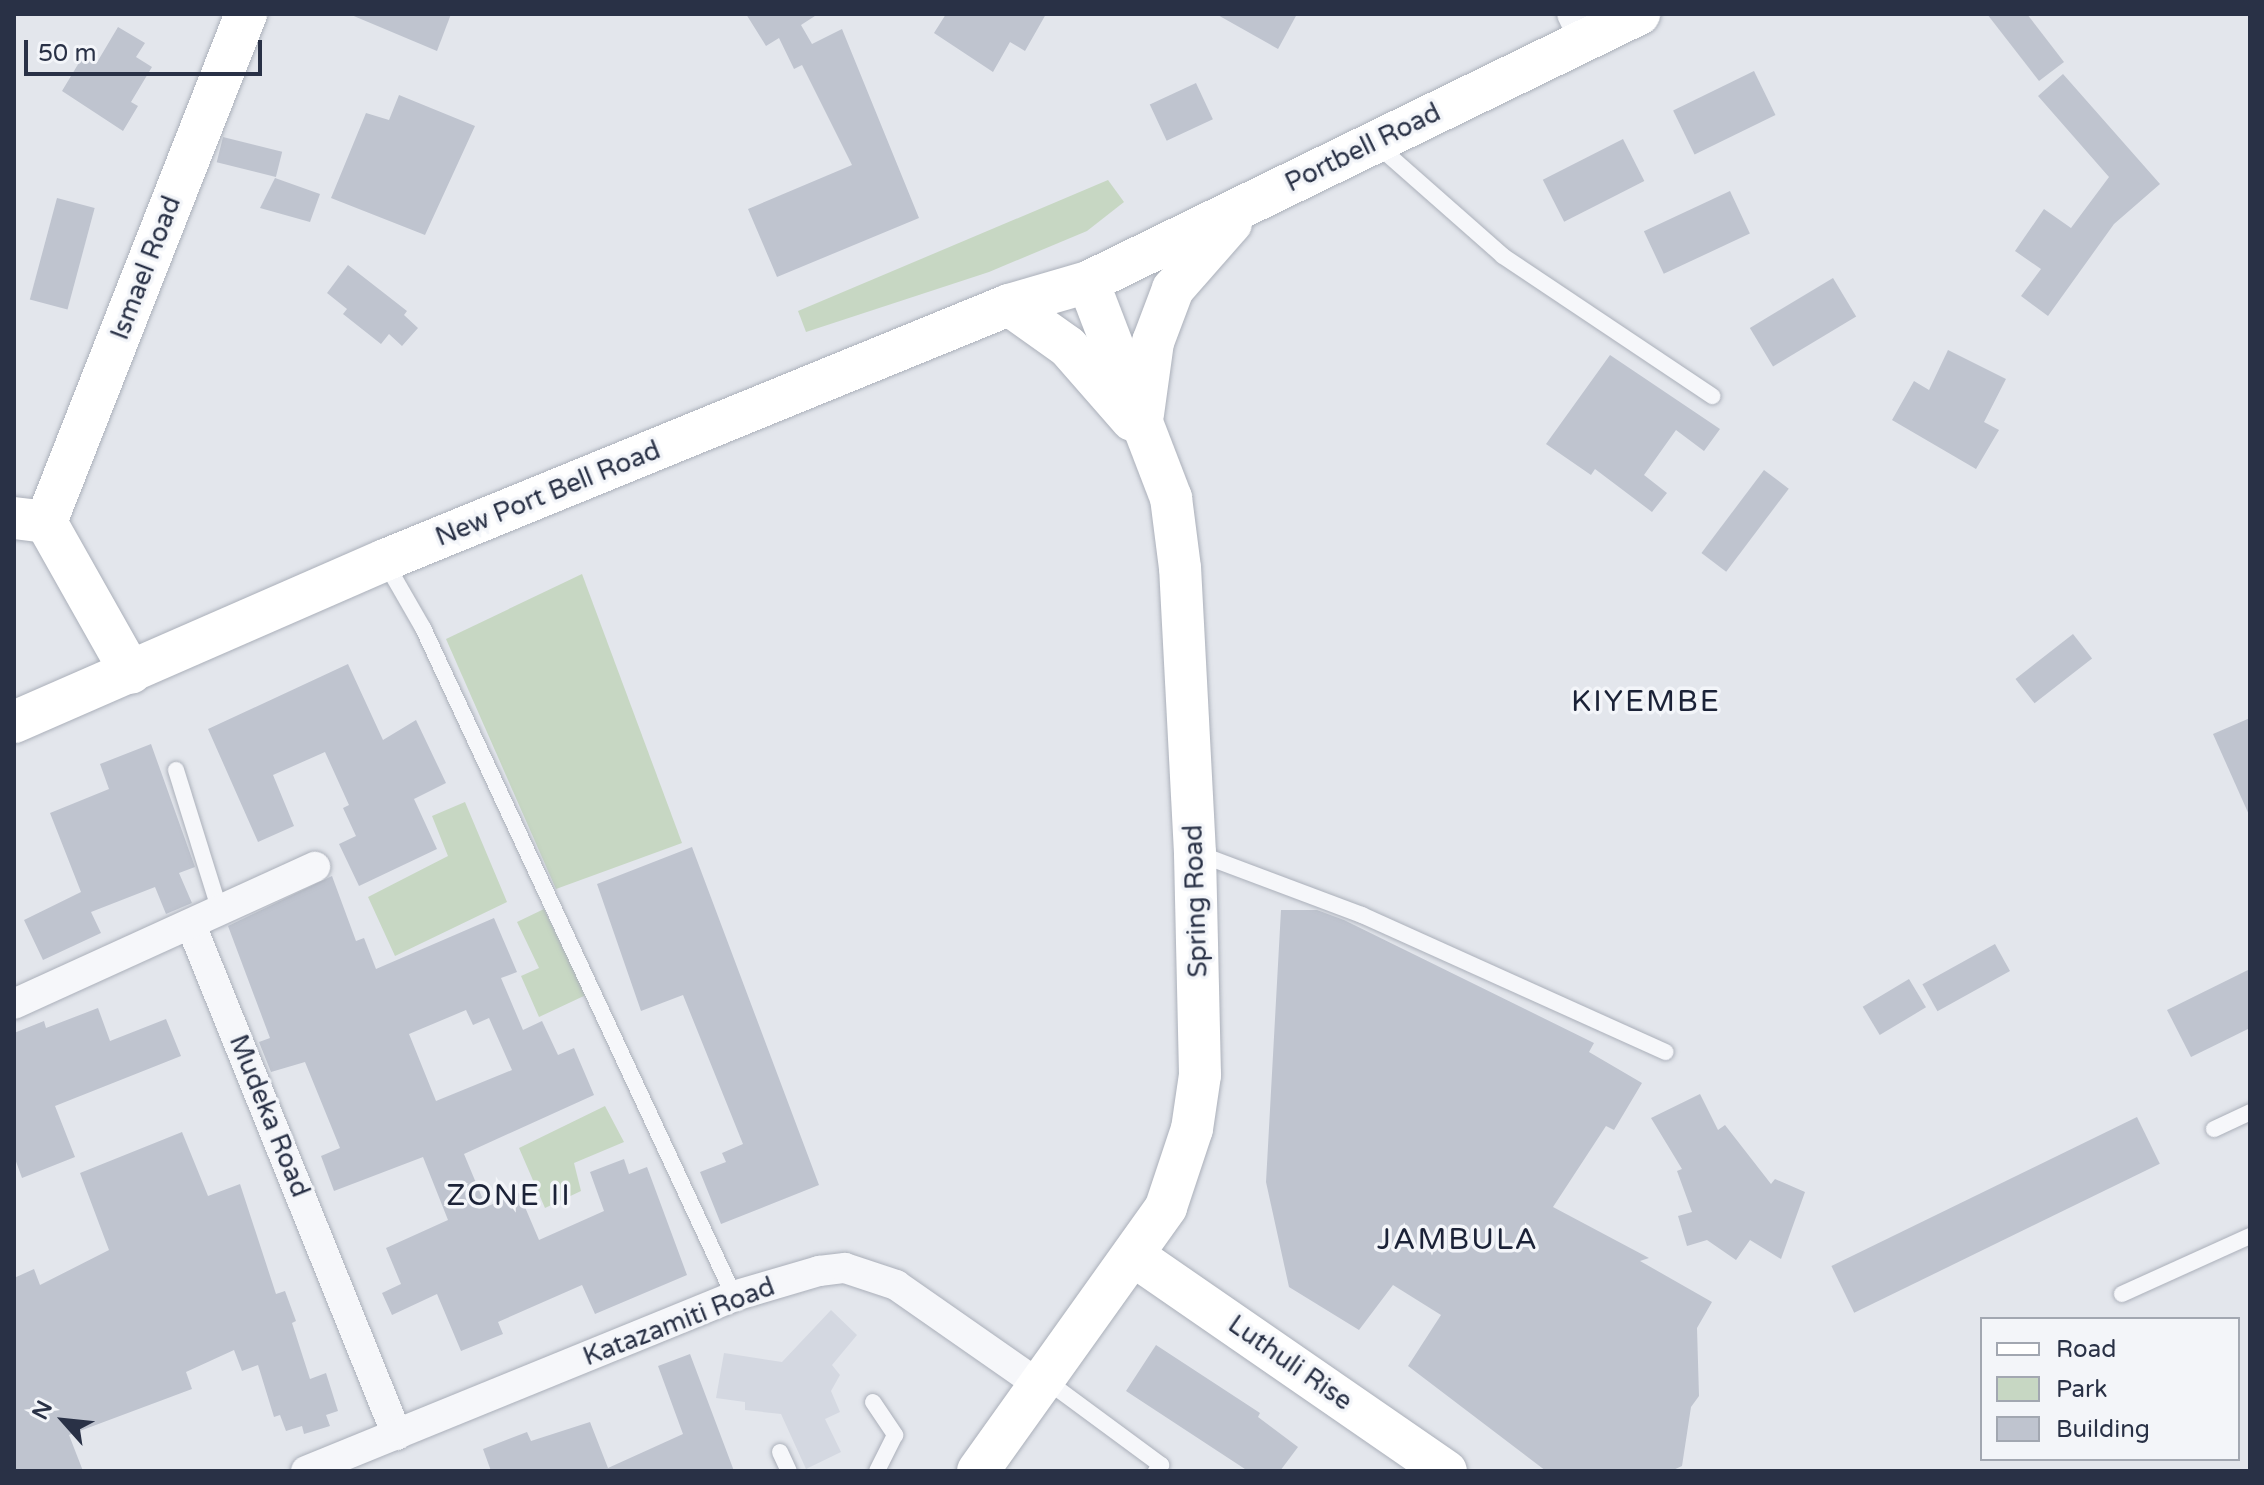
<!DOCTYPE html>
<style>
body{margin:0}
#map{position:relative;width:2264px;height:1485px;overflow:hidden;background:#e3e6ec;font-family:"Varela Round",sans-serif}
div>[style]{position:absolute}
[style*='--x']{left:calc(var(--x)*1px);top:calc(var(--y)*1px);width:calc(var(--w)*1px);rotate:calc(var(--a)*1deg)}
.built>*{inset:0;background:#d4d8e1}
.green>*{inset:0;background:#c7d7c3}
.building>*{inset:0;background:#bfc4cf;transform-origin:0 0}
.roads{filter:drop-shadow(0 0 2px #abb0ba) drop-shadow(0 0 2px #abb0ba)}
.lane>*{height:16px;margin:-8px;padding:0 8px;transform-origin:8px;border-radius:8px;background:#f6f7fa}
.street>*{height:30px;margin:-15px;padding:0 15px;transform-origin:15px;border-radius:15px;background:#f6f7fa}
.secondary>*{height:42px;margin:-21px;padding:0 21px;transform-origin:21px;border-radius:21px;background:#fff}
span{translate:-50% -50%;white-space:nowrap;text-align:center;line-height:1.15;-webkit-text-stroke:7px #f3f5f9;paint-order:stroke}
.street-label{font-size:26px;color:#293146}
.quarter-label{font-size:30px;color:#1b2237;letter-spacing:2px}
.frame{position:absolute;inset:0;border:16px solid #293146;pointer-events:none}
.legend{position:absolute;left:1980px;top:1317px;width:260px;height:144px;box-sizing:border-box;background:#f3f5f9;border:2px solid #a2a7b1;margin:0;padding:10px 14px;list-style:none;font-size:24px;color:#293146}
.legend li{display:flex;align-items:center;gap:16px;height:40px}
.legend b{width:40px;border:2px solid #a2a7b1}
.north{position:absolute;left:24px;top:1381px;width:80px;height:80px;-webkit-text-stroke:6px #f3f5f9;paint-order:stroke;rotate:297deg;font-size:22px;font-weight:700;line-height:32px;text-align:center;color:#293146}
.north::after{content:'';display:block;margin:auto;width:28px;height:36px;background:#293146;clip-path:polygon(50% 0,100% 100%,50% 72%,0 100%)}
.scale{position:absolute;left:24px;top:40px;width:238px;height:36px;box-sizing:border-box;border:4px solid #293146;border-top:0;padding-left:10px;font-size:24px;line-height:28px;white-space:nowrap;color:#293146;-webkit-text-stroke:6px #f3f5f9;paint-order:stroke}
</style>
<div id="map">
<div class="built">
<i style="clip-path:polygon(831px 1310px,857px 1335px,832px 1365px,840px 1375px,831px 1391px,840px 1412px,825px 1419px,841px 1452px,806px 1469px,781px 1414px,745px 1410px,745px 1402px,716px 1398px,724px 1353px,782px 1362px)"></i>
</div>
<div class="green">
<i style="clip-path:polygon(1108px 180px,1124px 202px,1087px 231px,989px 272px,806px 332px,798px 311px)"></i>
<i style="clip-path:polygon(582px 574px,682px 843px,556px 889px,446px 639px)"></i>
<i style="clip-path:polygon(465px 802px,507px 902px,395px 956px,368px 897px,448px 856px,432px 816px)"></i>
<i style="clip-path:polygon(544px 909px,586px 995px,539px 1017px,521px 976px,539px 968px,517px 922px)"></i>
<i style="clip-path:polygon(605px 1106px,624px 1142px,574px 1163px,581px 1191px,545px 1208px,519px 1148px)"></i>
</div>
<div class="building">
<i style="clip-path:polygon(349px 14px,451px 14px,437px 51px)"></i>
<i style="clip-path:polygon(746px 14px,818px 14px,801px 25px,812px 44px,842px 29px,919px 218px,777px 277px,748px 209px,852px 165px,802px 65px,794px 69px,779px 38px,766px 46px)"></i>
<i style="clip-path:polygon(946px 14px,1046px 14px,1025px 51px,1010px 42px,993px 72px,934px 33px)"></i>
<i style="clip-path:polygon(1216px 14px,1297px 14px,1278px 49px)"></i>
<i style="clip-path:polygon(1987px 14px,2027px 14px,2064px 62px,2039px 81px)"></i>
<i style="clip-path:polygon(118px 27px,145px 43px,136px 57px,152px 67px,131px 102px,138px 106px,123px 131px,62px 91px,83px 56px,96px 64px)"></i>
<i style="left:1754px;top:71px;width:49px;height:90px;rotate:64deg"></i>
<i style="clip-path:polygon(2063px 74px,2160px 184px,2114px 224px,2048px 316px,2021px 296px,2041px 269px,2015px 251px,2044px 209px,2071px 228px,2109px 177px,2038px 96px)"></i>
<i style="left:1196px;top:83px;width:40px;height:51px;rotate:65deg"></i>
<i style="clip-path:polygon(399px 95px,475px 126px,425px 235px,331px 198px,366px 113px,389px 120px)"></i>
<i style="left:223px;top:137px;width:61px;height:26px;rotate:14deg"></i>
<i style="left:1623px;top:139px;width:47px;height:90px;rotate:63deg"></i>
<i style="clip-path:polygon(275px 178px,320px 194px,310px 222px,260px 208px)"></i>
<i style="left:1730px;top:191px;width:47px;height:95px;rotate:65deg"></i>
<i style="left:57px;top:198px;width:39px;height:105px;rotate:15deg"></i>
<i style="clip-path:polygon(348px 265px,407px 311px,404px 315px,418px 328px,402px 346px,389px 334px,381px 344px,343px 314px,347px 309px,327px 293px)"></i>
<i style="left:1833px;top:278px;width:45px;height:97px;rotate:59deg"></i>
<i style="clip-path:polygon(1948px 350px,2006px 379px,1984px 422px,1999px 430px,1976px 469px,1892px 420px,1914px 381px,1929px 390px)"></i>
<i style="clip-path:polygon(1610px 355px,1720px 429px,1704px 451px,1676px 430px,1644px 475px,1667px 493px,1652px 512px,1595px 469px,1591px 475px,1546px 444px)"></i>
<i style="left:1764px;top:470px;width:31px;height:104px;rotate:37deg"></i>
<i style="left:2073px;top:634px;width:31px;height:73px;rotate:52deg"></i>
<i style="clip-path:polygon(348px 664px,383px 740px,416px 720px,446px 783px,414px 799px,437px 849px,359px 886px,339px 844px,356px 836px,343px 808px,349px 805px,325px 752px,273px 775px,294px 826px,258px 842px,208px 729px)"></i>
<i style="clip-path:polygon(2250px 718px,2250px 817px,2213px 734px)"></i>
<i style="clip-path:polygon(151px 744px,195px 867px,179px 873px,192px 903px,166px 914px,155px 887px,91px 912px,101px 933px,43px 960px,24px 920px,81px 892px,50px 813px,109px 789px,100px 764px)"></i>
<i style="clip-path:polygon(692px 847px,819px 1185px,721px 1224px,700px 1172px,726px 1162px,722px 1153px,743px 1144px,683px 995px,641px 1011px,597px 884px)"></i>
<i style="clip-path:polygon(evenodd,332px 876px,356px 941px,364px 938px,376px 969px,494px 918px,517px 972px,501px 978px,523px 1030px,542px 1021px,558px 1055px,574px 1048px,594px 1095px,464px 1154px,486px 1207px,519px 1193px,539px 1240px,604px 1211px,590px 1172px,624px 1159px,629px 1174px,647px 1167px,687px 1275px,595px 1314px,582px 1285px,498px 1322px,503px 1334px,461px 1351px,437px 1294px,392px 1315px,382px 1293px,401px 1284px,386px 1248px,448px 1220px,423px 1157px,334px 1191px,321px 1156px,340px 1148px,305px 1062px,271px 1072px,259px 1042px,270px 1038px,228px 926px,332px 876px,466px 1010px,473px 1025px,489px 1018px,512px 1070px,436px 1101px,409px 1034px,466px 1010px)"></i>
<i style="clip-path:polygon(1281px 910px,1317px 910px,1344px 920px,1594px 1043px,1589px 1052px,1642px 1083px,1614px 1130px,1606px 1126px,1553px 1207px,1649px 1258px,1640px 1261px,1712px 1302px,1697px 1328px,1699px 1396px,1691px 1407px,1682px 1466px,1671px 1471px,1546px 1471px,1408px 1366px,1441px 1315px,1393px 1285px,1359px 1330px,1289px 1287px,1266px 1182px)"></i>
<i style="left:1995px;top:944px;width:31px;height:83px;rotate:61deg"></i>
<i style="clip-path:polygon(2250px 969px,2250px 1028px,2191px 1057px,2167px 1010px)"></i>
<i style="left:1909px;top:979px;width:33px;height:54px;rotate:59deg"></i>
<i style="clip-path:polygon(98px 1008px,110px 1041px,166px 1019px,181px 1056px,55px 1106px,75px 1157px,22px 1178px,14px 1156px,14px 1033px,44px 1021px,46px 1028px)"></i>
<i style="clip-path:polygon(1700px 1094px,1718px 1130px,1725px 1125px,1771px 1184px,1775px 1179px,1805px 1192px,1781px 1259px,1750px 1240px,1736px 1260px,1707px 1240px,1687px 1246px,1678px 1216px,1692px 1212px,1677px 1171px,1682px 1169px,1651px 1118px)"></i>
<i style="left:2137px;top:1117px;width:52px;height:340px;rotate:64deg"></i>
<i style="clip-path:polygon(182px 1132px,208px 1196px,240px 1184px,276px 1294px,285px 1291px,296px 1321px,292px 1323px,310px 1379px,326px 1373px,338px 1411px,326px 1415px,330px 1426px,304px 1434px,302px 1426px,286px 1431px,280px 1415px,274px 1417px,258px 1365px,242px 1371px,234px 1350px,186px 1372px,192px 1389px,69px 1435px,83px 1471px,14px 1471px,14px 1278px,34px 1269px,40px 1285px,109px 1250px,80px 1173px)"></i>
<i style="clip-path:polygon(1156px 1345px,1260px 1413px,1258px 1417px,1298px 1447px,1280px 1471px,1248px 1471px,1126px 1391px)"></i>
<i style="clip-path:polygon(690px 1354px,734px 1471px,491px 1471px,483px 1449px,527px 1432px,531px 1441px,590px 1422px,608px 1468px,683px 1434px,658px 1366px)"></i>
</div>
<div class="roads">
<div class="lane">
<i style="--x:1376;--y:144;--w:169;--a:41.4"></i>
<i style="--x:1503;--y:256;--w:252;--a:33.8"></i>
<i style="--x:385;--y:562;--w:76;--a:60.1"></i>
<i style="--x:423;--y:628;--w:737;--a:65.03"></i>
<i style="--x:176;--y:770;--w:145;--a:72.7"></i>
<i style="--x:1197;--y:853;--w:176;--a:20.6"></i>
<i style="--x:1362;--y:915;--w:333;--a:24.3"></i>
<i style="--x:2214;--y:1129;--w:40;--a:-25"></i>
<i style="--x:2122;--y:1294;--w:141;--a:-24.4"></i>
<i style="--x:1043;--y:1378;--w:147;--a:36.4"></i>
<i style="--x:1161;--y:1465;--w:8;--a:130"></i>
<i style="--x:873;--y:1402;--w:40;--a:56"></i>
<i style="--x:895;--y:1435;--w:40;--a:116.6"></i>
<i style="--x:780;--y:1452;--w:21;--a:65"></i>
</div>
<div class="street">
<i style="--x:1572;--y:14;--w:30;--a:64"></i>
<i style="--x:191;--y:925;--w:550;--a:68.01"></i>
<i style="--x:14;--y:1004;--w:331;--a:-24.5"></i>
<i style="--x:306;--y:1471;--w:462;--a:-22.2"></i>
<i style="--x:734;--y:1296;--w:89;--a:-16.4"></i>
<i style="--x:819;--y:1271;--w:26;--a:-7"></i>
<i style="--x:845;--y:1268;--w:54;--a:18.4"></i>
<i style="--x:896;--y:1285;--w:173;--a:34.9"></i>
</div>
<div class="secondary">
<i style="--x:1009;--y:305;--w:72;--a:35.4"></i>
<i style="--x:1068;--y:347;--w:97;--a:48.8"></i>
<i style="--x:1143;--y:414;--w:73;--a:-82.1"></i>
<i style="--x:1153;--y:342;--w:57;--a:-69.3"></i>
<i style="--x:1173;--y:289;--w:88;--a:-48.7"></i>
<i style="--x:14;--y:518;--w:32;--a:7"></i>
<i style="--x:46;--y:522;--w:173;--a:60.6"></i>
<i style="--x:46;--y:522;--w:546;--a:-68.51"></i>
<i style="--x:14;--y:722;--w:405;--a:-23.6"></i>
<i style="--x:385;--y:560;--w:674;--a:-22.23"></i>
<i style="--x:1009;--y:305;--w:82;--a:-16.2"></i>
<i style="--x:1088;--y:282;--w:613;--a:-25.94"></i>
<i style="--x:1134;--y:1256;--w:379;--a:34.6"></i>
<i style="--x:978;--y:1471;--w:324;--a:-54.5"></i>
<i style="--x:1166;--y:1207;--w:82;--a:-71.6"></i>
<i style="--x:1192;--y:1129;--w:55;--a:-81.6"></i>
<i style="--x:1200;--y:1075;--w:222;--a:-91.3"></i>
<i style="--x:1195;--y:853;--w:285;--a:-93"></i>
<i style="--x:1180;--y:568;--w:71;--a:-97.3"></i>
<i style="--x:1171;--y:498;--w:231;--a:-111"></i>
</div>
</div>
<div class="street-label">
<span style="left:1363px;top:148px;rotate:-26deg">Portbell Road</span>
<span style="left:146px;top:268px;rotate:-69deg">Ismael Road</span>
<span style="left:548px;top:494px;rotate:-22deg">New Port Bell Road</span>
<span style="left:1196px;top:901px;rotate:-92deg">Spring Road</span>
<span style="left:269px;top:1116px;rotate:68deg">Mudeka Road</span>
<span style="left:679px;top:1322px;rotate:-21deg">Katazamiti Road</span>
<span style="left:1290px;top:1363px;rotate:35deg">Luthuli Rise</span>
</div>
<div class="quarter-label">
<span style="left:1646px;top:702px">KIYEMBE</span>
<span style="left:509px;top:1196px">ZONE II</span>
<span style="left:1458px;top:1240px">JAMBULA</span>
</div>
<div class="frame"></div>
<ul class="legend">
<li><b style="height:10px;background:#fff"></b>Road</li>
<li><b style="height:22px;background:#c7d7c3"></b>Park</li>
<li><b style="height:22px;background:#bfc4cf"></b>Building</li>
</ul>
<div class="north">N</div>
<div class="scale">50 m</div>
</div>
